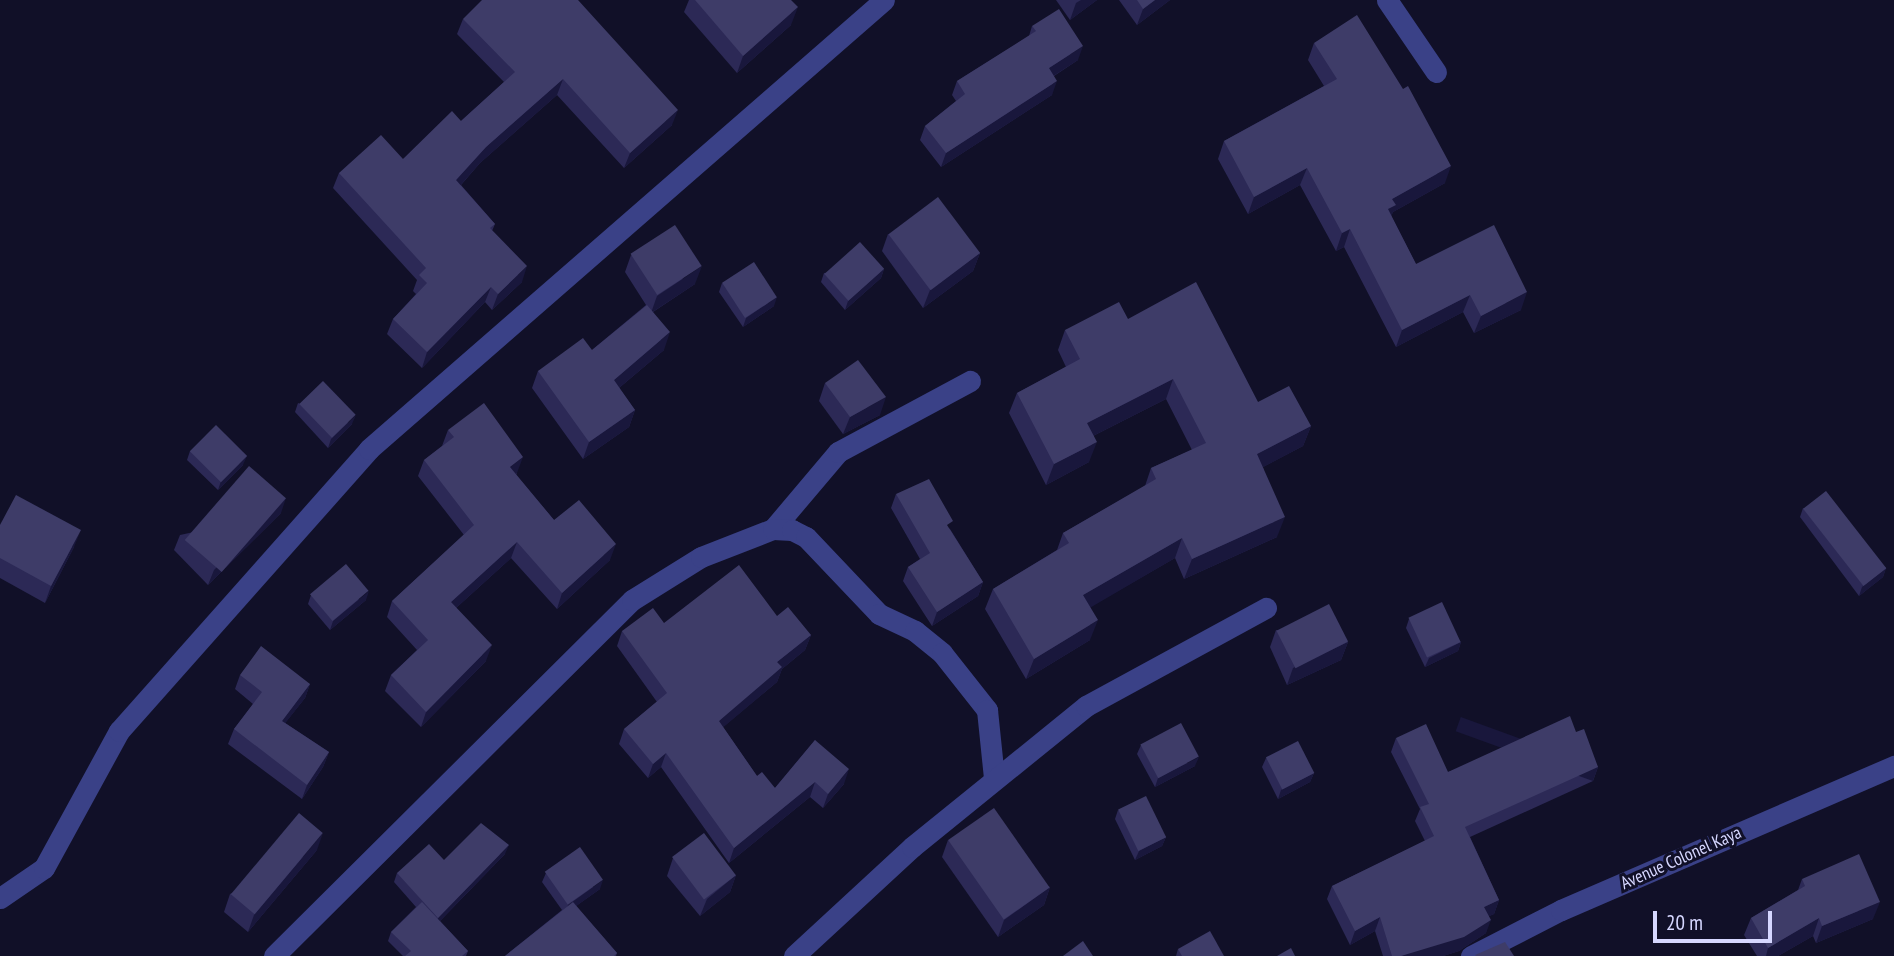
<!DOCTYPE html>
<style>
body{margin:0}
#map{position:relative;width:1894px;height:956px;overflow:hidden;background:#111028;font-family:"PT Sans Narrow",sans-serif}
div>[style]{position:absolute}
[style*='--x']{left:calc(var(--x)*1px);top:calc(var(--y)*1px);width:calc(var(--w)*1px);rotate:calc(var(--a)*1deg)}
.minor>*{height:21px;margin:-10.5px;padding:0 10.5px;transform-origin:10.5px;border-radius:10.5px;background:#3a4187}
.wall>*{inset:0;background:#2c2956}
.shaded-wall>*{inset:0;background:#19173c;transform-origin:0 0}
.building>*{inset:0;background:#3e3c68;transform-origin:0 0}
span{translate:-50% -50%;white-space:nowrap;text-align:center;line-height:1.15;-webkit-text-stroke:6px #111028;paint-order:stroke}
.street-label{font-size:18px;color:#d6d7ff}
.scale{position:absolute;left:1653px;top:911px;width:119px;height:32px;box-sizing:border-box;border:4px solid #d6d7ff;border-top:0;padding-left:9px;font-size:21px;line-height:24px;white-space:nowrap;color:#d6d7ff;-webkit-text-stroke:5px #111028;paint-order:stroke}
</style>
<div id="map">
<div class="minor">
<i style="--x:1387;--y:0;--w:87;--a:55.8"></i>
<i style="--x:773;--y:529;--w:101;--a:-49.8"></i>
<i style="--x:838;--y:452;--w:150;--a:-28.3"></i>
<i style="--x:0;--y:898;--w:53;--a:-34.3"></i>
<i style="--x:44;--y:868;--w:156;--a:-61.3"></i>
<i style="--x:119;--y:731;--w:377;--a:-48.4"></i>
<i style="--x:369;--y:449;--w:683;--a:-41.08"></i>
<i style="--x:274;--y:956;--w:505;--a:-44.84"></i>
<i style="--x:632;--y:600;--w:81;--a:-31.9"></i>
<i style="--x:701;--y:557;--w:77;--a:-21.3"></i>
<i style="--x:773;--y:529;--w:19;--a:3"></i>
<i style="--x:792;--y:530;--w:16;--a:27"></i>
<i style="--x:806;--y:537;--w:106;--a:46.5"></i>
<i style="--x:879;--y:614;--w:40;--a:25"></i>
<i style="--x:915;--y:631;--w:35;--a:39"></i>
<i style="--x:942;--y:653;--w:73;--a:51.7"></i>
<i style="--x:987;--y:710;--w:68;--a:84.1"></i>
<i style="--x:794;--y:956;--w:161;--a:-42.7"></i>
<i style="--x:912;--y:847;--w:224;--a:-39"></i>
<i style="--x:1086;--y:706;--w:205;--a:-28.6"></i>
<i style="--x:1471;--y:956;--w:101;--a:-27.1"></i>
<i style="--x:1561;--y:910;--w:363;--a:-23.4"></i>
</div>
<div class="wall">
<i style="clip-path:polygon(689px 0,791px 0,791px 25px,737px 73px,684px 12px)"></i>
<i style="clip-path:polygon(1056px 0,1097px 0,1070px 20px)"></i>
<i style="clip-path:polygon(1119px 0,1170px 0,1137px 25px)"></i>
<i style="clip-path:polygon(463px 19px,672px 125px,624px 168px,557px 95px,480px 163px,461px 185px,495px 224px,492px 231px,522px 282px,492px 310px,485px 302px,422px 368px,387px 334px,393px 319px,416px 294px,413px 291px,417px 280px,333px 188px,339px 173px,403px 159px,461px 121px,504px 82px,457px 34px)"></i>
<i style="clip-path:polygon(1032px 26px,1078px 60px,1054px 76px,1052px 95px,941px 167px,920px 140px,925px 126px,956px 101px,952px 95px,957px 81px,1029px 36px)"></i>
<i style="clip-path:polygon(1314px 43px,1445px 183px,1393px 212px,1391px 216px,1416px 264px,1521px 310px,1474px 333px,1463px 312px,1396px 347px,1344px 247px,1336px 251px,1300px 185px,1248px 214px,1218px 159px,1224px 141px,1324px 86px,1308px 60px)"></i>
<i style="clip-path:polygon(888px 234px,980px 253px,973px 271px,923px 308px,882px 251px)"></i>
<i style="clip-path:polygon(631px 255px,695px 284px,653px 312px,664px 350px,619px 388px,635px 410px,629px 427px,583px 459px,532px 388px,538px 371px,592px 350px,646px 305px,625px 272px)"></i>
<i style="clip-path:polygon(884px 269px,881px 278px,845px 310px,821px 282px,824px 273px)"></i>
<i style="clip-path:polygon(722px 283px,774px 306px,743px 327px,719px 292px)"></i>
<i style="clip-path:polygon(1128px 319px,1258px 402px,1311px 426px,1303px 446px,1263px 467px,1277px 537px,1184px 579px,1175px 558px,1090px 607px,1090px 640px,1026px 679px,985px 609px,993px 589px,1057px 550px,1063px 533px,1145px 486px,1151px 468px,1192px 450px,1166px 399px,1093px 436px,1089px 462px,1046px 485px,1009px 413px,1017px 393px,1066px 367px,1058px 350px,1065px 330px)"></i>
<i style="clip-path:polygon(825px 383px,880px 415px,843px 434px,819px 401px)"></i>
<i style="clip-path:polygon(298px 403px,352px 424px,328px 448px,295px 412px)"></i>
<i style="clip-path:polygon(448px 430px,517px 473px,516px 475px,554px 520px,610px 560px,557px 609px,511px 558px,456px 608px,486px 661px,421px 727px,385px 691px,391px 675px,417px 650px,387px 617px,392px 601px,464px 535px,418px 476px,424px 460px,442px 446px)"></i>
<i style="clip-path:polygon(190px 451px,243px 465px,218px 490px,187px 460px)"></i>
<i style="clip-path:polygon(896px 494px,950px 529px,983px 582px,978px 596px,932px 626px,903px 581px,908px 567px,920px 559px,891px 508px)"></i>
<i style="clip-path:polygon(1803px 508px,1886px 568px,1883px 577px,1859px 596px,1800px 517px)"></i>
<i style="clip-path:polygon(281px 513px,208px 585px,174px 550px,180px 535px)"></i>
<i style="clip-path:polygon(0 525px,74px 547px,45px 603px,0 578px)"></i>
<i style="clip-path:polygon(311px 595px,366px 600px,330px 630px,308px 604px)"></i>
<i style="clip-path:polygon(777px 616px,811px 635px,805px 650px,782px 669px,777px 682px,723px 727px,757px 776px,775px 788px,815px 740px,844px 784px,823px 808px,810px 797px,729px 863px,661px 767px,648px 778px,619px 744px,624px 729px,657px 702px,617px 646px,622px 631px,664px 623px)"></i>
<i style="clip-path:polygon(1409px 619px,1461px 642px,1458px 651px,1425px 667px,1406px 628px)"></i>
<i style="clip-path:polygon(1276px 630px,1348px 642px,1341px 660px,1287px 685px,1270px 647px)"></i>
<i style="clip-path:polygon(240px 675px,310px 684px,305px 698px,285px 723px,329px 752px,323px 767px,302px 799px,228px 744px,234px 729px,253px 704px,235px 689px)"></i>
<i style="clip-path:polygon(1576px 732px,1598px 767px,1593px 781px,1470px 837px,1499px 900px,1494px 914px,1489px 916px,1486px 933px,1459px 951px,1443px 956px,1383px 956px,1375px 931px,1350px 945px,1327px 899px,1332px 886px,1425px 841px,1415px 821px,1420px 809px,1391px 752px,1396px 738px,1448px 772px)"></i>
<i style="clip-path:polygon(1141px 745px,1195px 766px,1155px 787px,1137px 754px)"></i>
<i style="clip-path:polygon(1266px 758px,1314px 773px,1310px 782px,1278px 799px,1262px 767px)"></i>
<i style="clip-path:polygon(1118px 810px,1166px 837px,1162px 846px,1135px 860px,1115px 819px)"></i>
<i style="clip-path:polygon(948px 840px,1050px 887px,1044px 905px,998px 937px,942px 857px)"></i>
<i style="clip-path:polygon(317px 850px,248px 932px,224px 912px,230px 894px)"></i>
<i style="clip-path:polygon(505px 854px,440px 921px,468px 951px,466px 956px,403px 956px,388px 941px,391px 932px,416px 907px,394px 882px,397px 873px,444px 860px)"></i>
<i style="clip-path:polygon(673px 858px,736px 875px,730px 892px,700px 916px,667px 876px)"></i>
<i style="clip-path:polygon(546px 873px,600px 889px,576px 906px,617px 953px,616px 956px,505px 956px,562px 910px,542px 882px)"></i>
<i style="clip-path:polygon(1802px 879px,1873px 919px,1816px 943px,1813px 936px,1778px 956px,1757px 956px,1744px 935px,1751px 918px,1798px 890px)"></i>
<i style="clip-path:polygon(1178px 949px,1224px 956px,1176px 956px)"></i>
</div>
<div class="shaded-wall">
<i style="clip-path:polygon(1081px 0,1097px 0,1070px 20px,1076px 3px)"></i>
<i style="clip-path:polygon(1155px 0,1170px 0,1137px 25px,1143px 9px)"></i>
<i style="clip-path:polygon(798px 7px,791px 25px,737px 73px,743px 56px)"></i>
<i style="clip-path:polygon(1083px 46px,1078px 60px,1044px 82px,1049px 68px)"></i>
<i style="clip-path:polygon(563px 79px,557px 95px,480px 163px,451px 196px,456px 180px,486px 147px)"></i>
<i style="clip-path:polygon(1057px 81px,1052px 95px,941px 167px,946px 153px)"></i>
<i style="clip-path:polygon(678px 110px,672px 125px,624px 168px,630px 153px)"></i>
<i style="clip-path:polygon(1451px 166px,1445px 183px,1393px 212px,1389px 222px,1381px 226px,1392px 199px)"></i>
<i style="clip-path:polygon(1307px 168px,1300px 185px,1248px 214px,1254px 197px)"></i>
<i style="clip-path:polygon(1350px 229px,1344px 247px,1336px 251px,1342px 233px)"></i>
<i style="clip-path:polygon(980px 253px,973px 271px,923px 308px,930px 290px)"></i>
<i style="clip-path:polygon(527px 266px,522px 282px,492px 310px,498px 294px)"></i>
<i style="clip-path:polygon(702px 266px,695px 284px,651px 313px,657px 296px)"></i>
<i style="clip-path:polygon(884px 269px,881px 278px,845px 310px,848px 301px)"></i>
<i style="clip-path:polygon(491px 287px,485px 302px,422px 368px,427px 352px)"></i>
<i style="clip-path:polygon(1527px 292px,1521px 310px,1474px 333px,1481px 316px)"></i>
<i style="clip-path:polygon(1470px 295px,1463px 312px,1396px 347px,1402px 330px)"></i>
<i style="clip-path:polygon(777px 297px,774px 306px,743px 327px,746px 318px)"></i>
<i style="clip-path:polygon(670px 332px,664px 350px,607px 398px,614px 380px)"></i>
<i style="clip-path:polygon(1173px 379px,1166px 399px,1079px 443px,1087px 423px)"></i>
<i style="clip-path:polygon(886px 397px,880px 415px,843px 434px,850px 417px)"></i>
<i style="clip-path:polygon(635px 410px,629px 427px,583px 459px,589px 442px)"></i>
<i style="clip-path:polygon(356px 415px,352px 424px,328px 448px,331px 439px)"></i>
<i style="clip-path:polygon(1311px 426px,1303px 446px,1250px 474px,1257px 454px)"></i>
<i style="clip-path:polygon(1097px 442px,1089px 462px,1046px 485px,1054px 464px)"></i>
<i style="clip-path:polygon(247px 456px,243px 465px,218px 490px,221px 481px)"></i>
<i style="clip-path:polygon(523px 457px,517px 473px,504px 483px,510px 467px)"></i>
<i style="clip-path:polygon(286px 498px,281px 513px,208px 585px,214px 570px)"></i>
<i style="clip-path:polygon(1285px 517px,1277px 537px,1184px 579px,1192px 559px)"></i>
<i style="clip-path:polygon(81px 530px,74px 547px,45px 603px,51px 586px)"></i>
<i style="clip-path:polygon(1182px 538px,1175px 558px,1076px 616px,1083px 595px)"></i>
<i style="clip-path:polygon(517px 542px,511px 558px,445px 618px,451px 602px)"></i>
<i style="clip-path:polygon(616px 544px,610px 560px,557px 609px,562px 593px)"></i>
<i style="clip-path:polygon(1886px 568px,1883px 577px,1859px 596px,1862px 587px)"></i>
<i style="clip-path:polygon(983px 582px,978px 596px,932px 626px,937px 612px)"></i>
<i style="clip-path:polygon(369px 591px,366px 600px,330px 630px,333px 621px)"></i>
<i style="clip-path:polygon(1098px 620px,1090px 640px,1026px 679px,1034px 659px)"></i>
<i style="clip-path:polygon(811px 635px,805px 650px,782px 669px,777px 682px,714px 735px,719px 721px,777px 662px)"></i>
<i style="clip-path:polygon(1348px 642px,1341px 660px,1287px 685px,1293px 668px)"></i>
<i style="clip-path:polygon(1461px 642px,1458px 651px,1425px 667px,1429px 658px)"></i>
<i style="clip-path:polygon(492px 645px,486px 661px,421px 727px,426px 712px)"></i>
<i style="clip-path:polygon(310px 684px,305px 698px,276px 735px,282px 721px)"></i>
<i style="clip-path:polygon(329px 752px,323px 767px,302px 799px,307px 785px)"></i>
<i style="clip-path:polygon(666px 753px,661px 767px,648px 778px,653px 764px)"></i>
<i style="clip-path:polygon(1199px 757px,1195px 766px,1155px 787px,1158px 778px)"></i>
<i style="left:1598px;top:767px;width:15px;height:146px;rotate:110deg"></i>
<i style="clip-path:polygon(849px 769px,844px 784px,823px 808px,828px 794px)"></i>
<i style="clip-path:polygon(1314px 773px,1310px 782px,1278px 799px,1281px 790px)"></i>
<i style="clip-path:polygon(815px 782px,810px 797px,729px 863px,734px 848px)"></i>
<i style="clip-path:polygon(323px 833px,317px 850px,248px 932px,254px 915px)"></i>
<i style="clip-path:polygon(1166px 837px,1162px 846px,1135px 860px,1139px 851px)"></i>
<i style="clip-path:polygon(509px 845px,505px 854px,434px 927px,438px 918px)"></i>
<i style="clip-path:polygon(736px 875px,730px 892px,700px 916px,707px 899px)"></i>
<i style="clip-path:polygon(603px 880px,600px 889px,565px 914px,568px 905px)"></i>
<i style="clip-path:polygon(1050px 887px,1044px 905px,998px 937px,1004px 920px)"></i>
<i style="clip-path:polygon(1499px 900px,1494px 914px,1479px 921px,1484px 907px)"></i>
<i style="clip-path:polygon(1880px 902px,1873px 919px,1816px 943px,1822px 926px)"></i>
<i style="clip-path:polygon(1380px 917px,1375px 931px,1350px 945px,1355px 931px)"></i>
<i style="clip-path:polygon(1819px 918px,1813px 936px,1778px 956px,1766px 956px,1768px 948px)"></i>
<i style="clip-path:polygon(1491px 920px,1486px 933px,1459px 951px,1443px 956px,1401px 956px)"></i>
</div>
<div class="building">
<i style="clip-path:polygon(482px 0,578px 0,678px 110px,630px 153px,563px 79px,486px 147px,456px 180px,495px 224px,490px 228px,527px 266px,498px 294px,491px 287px,427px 352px,393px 319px,427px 283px,419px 275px,426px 268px,339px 173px,381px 135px,403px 159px,452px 111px,461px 121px,515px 72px,463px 19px)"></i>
<i style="clip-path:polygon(695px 0,791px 0,798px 7px,743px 56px)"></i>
<i style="clip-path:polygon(1137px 0,1155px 0,1143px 9px)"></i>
<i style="clip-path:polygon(1059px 9px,1083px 46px,1049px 68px,1057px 81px,946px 153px,925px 126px,965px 94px,957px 81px,1036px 31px,1032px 26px)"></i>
<i style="clip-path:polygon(1357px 15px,1403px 89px,1408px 86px,1451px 166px,1392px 199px,1396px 205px,1388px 209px,1416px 264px,1494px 225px,1527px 292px,1481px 316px,1470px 295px,1402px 330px,1350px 229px,1342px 233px,1307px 168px,1254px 197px,1224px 141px,1337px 79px,1314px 43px)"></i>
<i style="left:938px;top:197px;width:70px;height:62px;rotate:53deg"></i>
<i style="left:675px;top:225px;width:49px;height:53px;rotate:57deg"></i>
<i style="left:860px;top:242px;width:36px;height:48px;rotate:48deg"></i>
<i style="left:754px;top:262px;width:42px;height:38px;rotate:57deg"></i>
<i style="clip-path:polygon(1196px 282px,1258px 402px,1289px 386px,1311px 426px,1257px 454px,1285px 517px,1192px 559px,1182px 538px,1083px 595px,1098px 620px,1034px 659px,993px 589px,1069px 543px,1063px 533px,1156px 479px,1151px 468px,1206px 443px,1173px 379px,1087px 423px,1097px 442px,1054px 464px,1017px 393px,1080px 359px,1065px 330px,1119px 302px,1128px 319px)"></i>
<i style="clip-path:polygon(647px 305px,670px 332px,614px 380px,635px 410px,589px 442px,538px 371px,583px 338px,592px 350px)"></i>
<i style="clip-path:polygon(858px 360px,886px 397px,850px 417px,825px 383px)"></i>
<i style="left:323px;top:381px;width:47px;height:33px;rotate:46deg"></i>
<i style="clip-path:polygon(484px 403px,523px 457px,510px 467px,554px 520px,579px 500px,616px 544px,562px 593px,517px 542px,451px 602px,492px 645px,426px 712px,391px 675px,428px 640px,392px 601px,474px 525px,424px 460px,454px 437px,448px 430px)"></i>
<i style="left:216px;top:425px;width:44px;height:37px;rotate:45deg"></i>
<i style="left:249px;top:466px;width:49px;height:98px;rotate:41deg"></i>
<i style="clip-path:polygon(929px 479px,953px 521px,947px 525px,983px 582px,937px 612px,908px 567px,930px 553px,896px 494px)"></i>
<i style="left:1826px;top:491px;width:98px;height:29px;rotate:52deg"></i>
<i style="clip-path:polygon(16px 495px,81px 530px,51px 586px,0 558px,0 525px)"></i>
<i style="left:346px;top:564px;width:35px;height:47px;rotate:50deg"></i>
<i style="clip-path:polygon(739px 565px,777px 616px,788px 607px,811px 635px,777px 662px,782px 667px,719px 721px,757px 776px,762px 772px,775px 788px,815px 740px,849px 769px,828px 794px,815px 782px,734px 848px,666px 753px,653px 764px,624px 729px,667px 693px,622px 631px,653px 608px,664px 623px)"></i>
<i style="left:1442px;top:602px;width:44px;height:37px;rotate:65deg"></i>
<i style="left:1329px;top:604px;width:42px;height:59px;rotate:63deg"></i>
<i style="clip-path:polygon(261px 646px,310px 684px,282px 721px,329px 752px,307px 785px,234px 729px,262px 692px,240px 675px)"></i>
<i style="clip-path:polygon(1570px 716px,1576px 732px,1584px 729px,1598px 767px,1465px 827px,1499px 900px,1484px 907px,1491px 920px,1464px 937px,1401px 956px,1392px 956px,1380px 917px,1355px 931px,1332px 886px,1434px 836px,1420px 807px,1429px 804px,1396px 738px,1426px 724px,1448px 772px)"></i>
<i style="left:1181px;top:723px;width:38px;height:46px;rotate:62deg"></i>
<i style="left:1298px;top:741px;width:36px;height:36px;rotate:63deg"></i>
<i style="left:1146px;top:796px;width:46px;height:31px;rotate:64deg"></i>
<i style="left:994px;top:808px;width:97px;height:56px;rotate:55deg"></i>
<i style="left:299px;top:813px;width:31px;height:106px;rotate:40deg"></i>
<i style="clip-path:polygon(481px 823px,509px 845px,438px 918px,397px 873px,429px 844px,444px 860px)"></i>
<i style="left:704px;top:833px;width:53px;height:40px;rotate:53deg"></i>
<i style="left:580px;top:847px;width:40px;height:43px;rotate:55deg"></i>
<i style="clip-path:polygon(1859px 854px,1880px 902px,1822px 926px,1819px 918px,1768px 948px,1751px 918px,1805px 886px,1802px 879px)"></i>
<i style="clip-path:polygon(422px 902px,468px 951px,462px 956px,405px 956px,411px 951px,391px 932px)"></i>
<i style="clip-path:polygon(573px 902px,617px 953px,614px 956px,505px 956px)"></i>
<i style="clip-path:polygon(1210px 931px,1224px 956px,1182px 956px,1178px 949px)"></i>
<i style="clip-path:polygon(1083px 941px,1093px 956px,1063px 956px)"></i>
<i style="clip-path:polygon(1505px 942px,1514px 956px,1476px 956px,1475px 955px)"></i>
<i style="clip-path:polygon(1291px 948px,1295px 956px,1277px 956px)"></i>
</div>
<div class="street-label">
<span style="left:1681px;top:858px;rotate:-24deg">Avenue Colonel Kaya</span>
</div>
<div class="scale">20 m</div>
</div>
